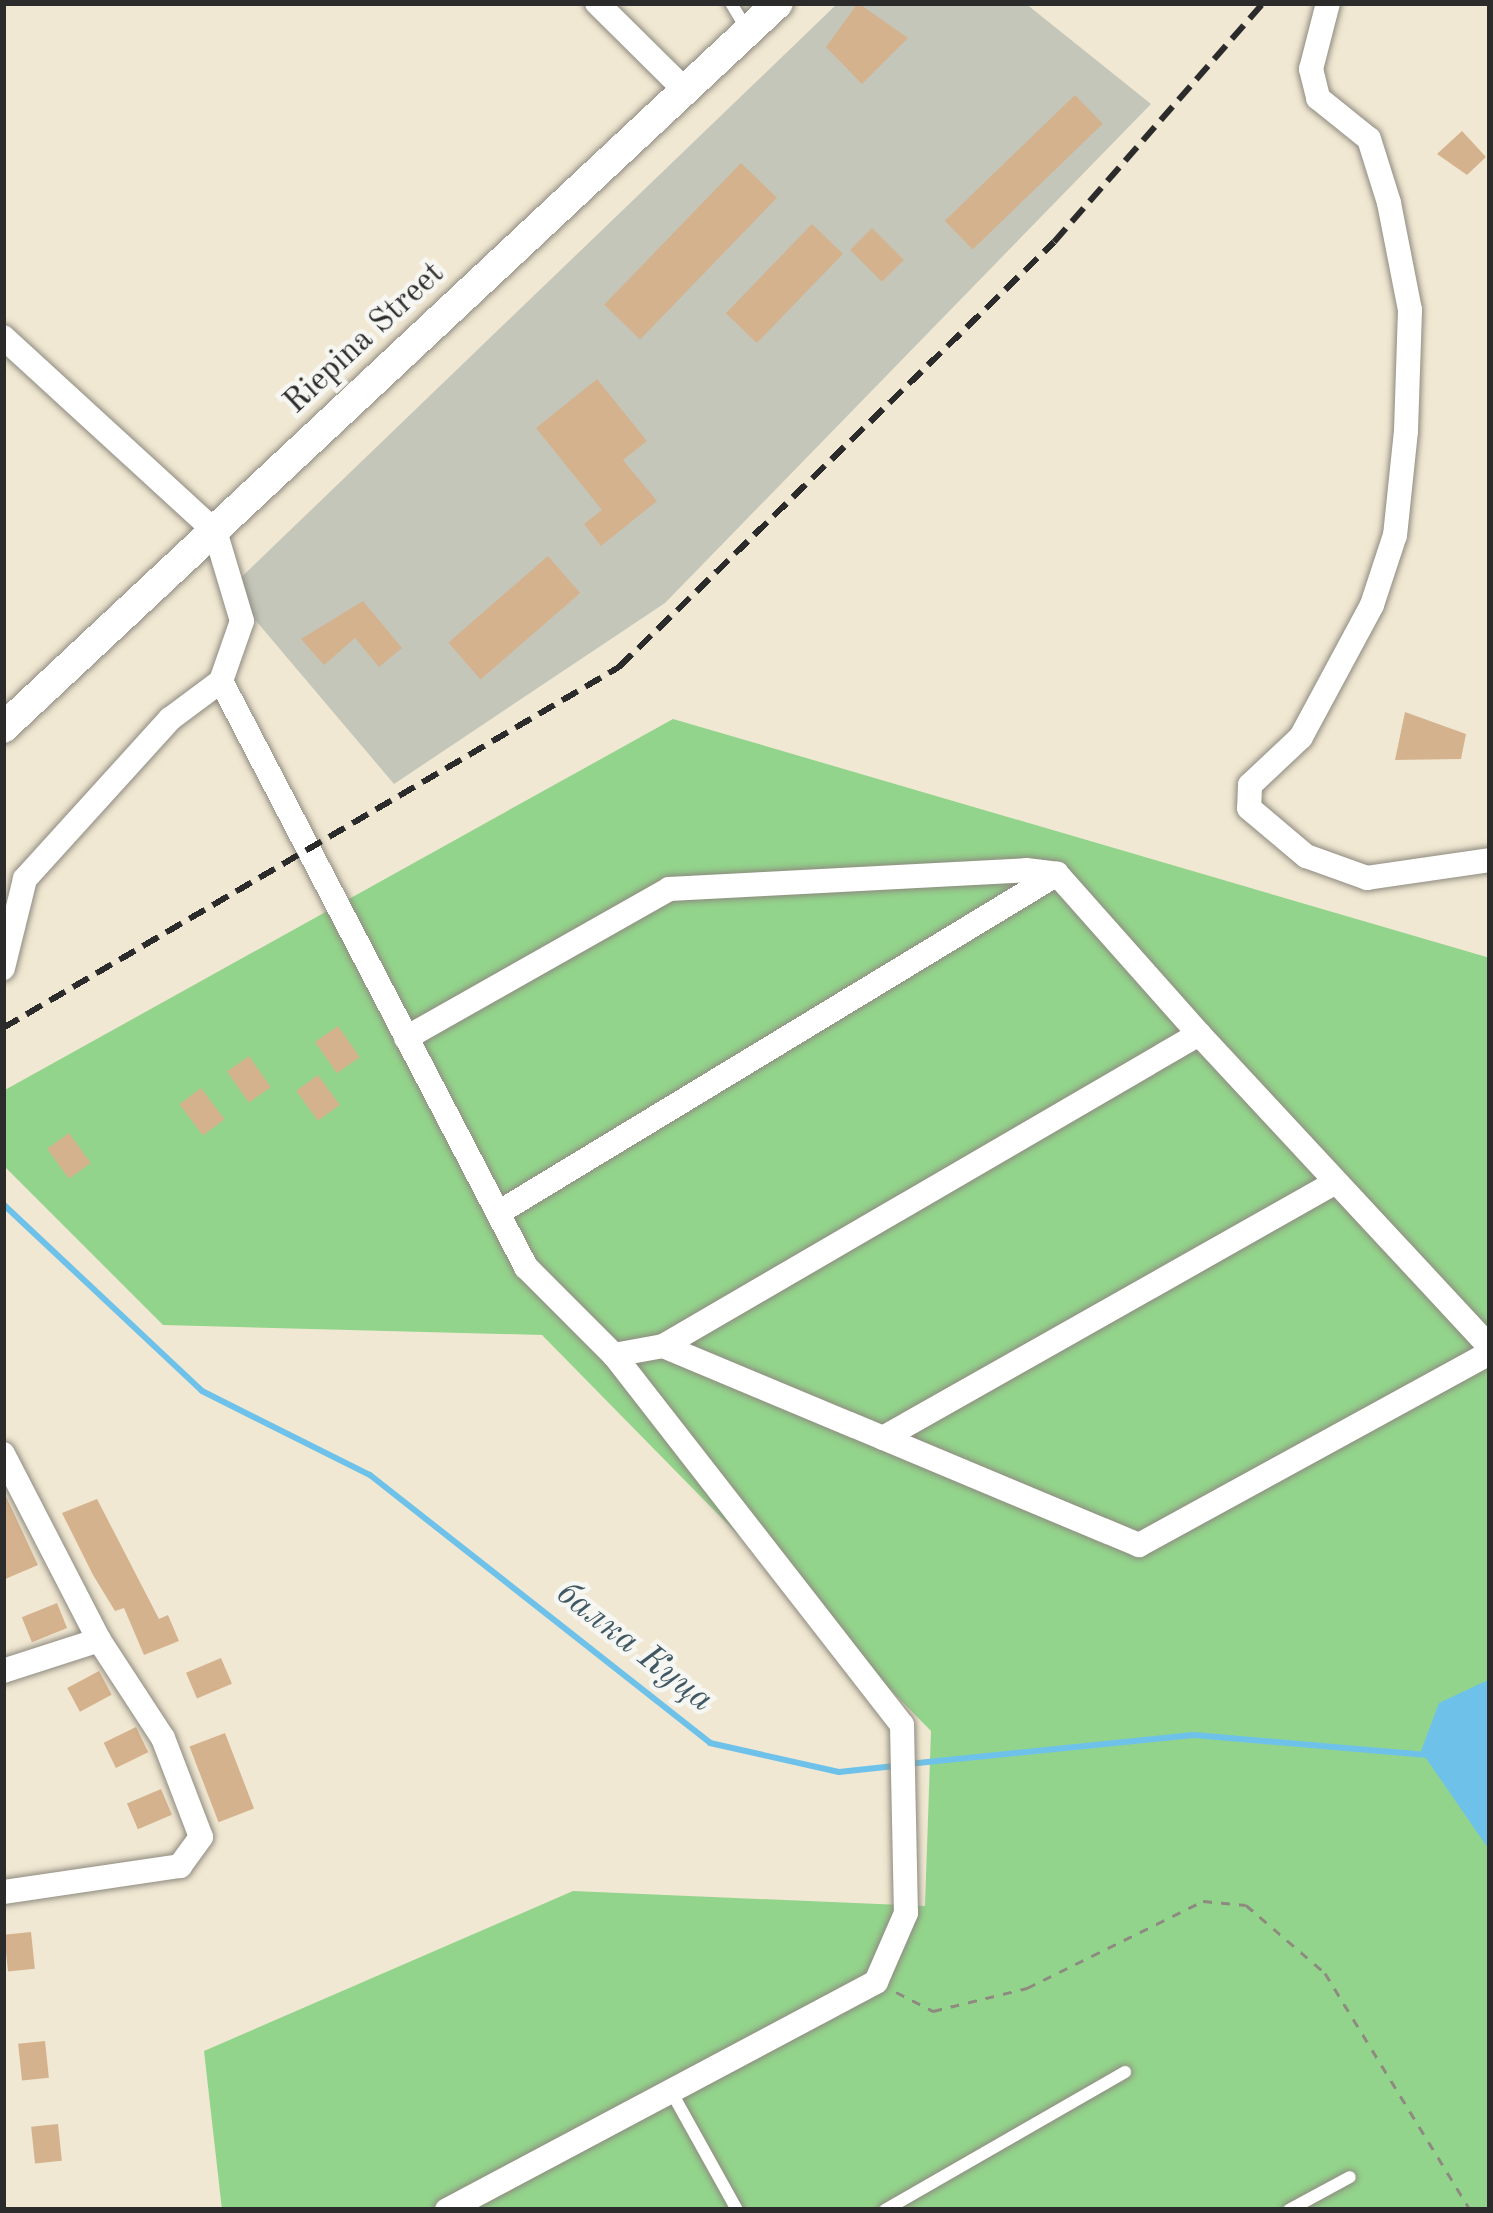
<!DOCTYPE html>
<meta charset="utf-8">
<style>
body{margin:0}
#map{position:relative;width:1493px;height:2213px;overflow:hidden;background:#f1e8d3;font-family:"Old Standard TT",serif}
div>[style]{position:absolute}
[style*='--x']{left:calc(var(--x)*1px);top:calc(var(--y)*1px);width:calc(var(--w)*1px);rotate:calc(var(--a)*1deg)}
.industrial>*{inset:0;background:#c3c6b9}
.green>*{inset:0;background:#93d48c}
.water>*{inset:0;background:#6ec2ea}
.stream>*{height:6px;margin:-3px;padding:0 3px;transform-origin:3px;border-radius:3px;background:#6ec2ea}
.building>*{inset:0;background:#d5b28e;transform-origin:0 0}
.path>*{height:3px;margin-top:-1.5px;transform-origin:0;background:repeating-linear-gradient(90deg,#8e8a7f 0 9px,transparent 0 18px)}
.roads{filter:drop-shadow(0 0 3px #8e8a7f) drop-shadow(0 0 3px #8e8a7f)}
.service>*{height:12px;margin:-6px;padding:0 6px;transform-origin:6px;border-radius:6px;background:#fff}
.minor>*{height:24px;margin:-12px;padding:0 12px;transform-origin:12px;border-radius:12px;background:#fff}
.tertiary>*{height:30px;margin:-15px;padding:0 15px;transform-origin:15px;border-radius:15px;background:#fff}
.rail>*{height:6px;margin-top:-3px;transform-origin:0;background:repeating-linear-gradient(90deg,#2b2b2b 0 18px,transparent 0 27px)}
span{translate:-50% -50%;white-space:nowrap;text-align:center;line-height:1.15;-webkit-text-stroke:9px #f6f6f2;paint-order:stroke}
.street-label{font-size:33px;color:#2b2b2b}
.water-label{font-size:36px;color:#3f5864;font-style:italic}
.frame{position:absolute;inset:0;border:6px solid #2b2b2b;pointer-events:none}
</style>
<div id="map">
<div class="industrial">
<i style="clip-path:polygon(838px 3px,1025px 3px,1151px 104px,665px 603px,394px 784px,229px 589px)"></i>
</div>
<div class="green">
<i style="clip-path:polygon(673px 719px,1490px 958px,1490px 2210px,222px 2210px,204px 2051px,573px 1891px,925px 1906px,931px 1731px,542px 1335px,163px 1325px,3px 1165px,3px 1091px)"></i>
</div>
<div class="water">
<i style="clip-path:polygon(1490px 1679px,1490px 1851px,1421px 1751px,1439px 1703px)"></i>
</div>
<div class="stream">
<i style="--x:3;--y:1204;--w:273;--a:43.2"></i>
<i style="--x:202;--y:1391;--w:188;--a:26.6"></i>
<i style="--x:370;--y:1475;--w:433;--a:38.2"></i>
<i style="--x:710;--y:1743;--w:132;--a:12.7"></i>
<i style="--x:839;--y:1772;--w:56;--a:-6.1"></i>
<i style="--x:908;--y:1764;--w:287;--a:-5.8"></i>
<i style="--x:1194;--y:1735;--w:234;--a:4.9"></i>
</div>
<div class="building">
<i style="clip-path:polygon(858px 3px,908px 38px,862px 84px,826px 47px)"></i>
<i style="left:1075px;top:95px;width:40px;height:181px;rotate:46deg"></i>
<i style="clip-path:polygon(1462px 131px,1486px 157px,1467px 175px,1437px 154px)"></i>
<i style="left:741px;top:163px;width:50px;height:197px;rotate:44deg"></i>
<i style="left:812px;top:224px;width:43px;height:124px;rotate:44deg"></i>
<i style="left:872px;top:228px;width:45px;height:31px;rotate:45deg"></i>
<i style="clip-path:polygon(597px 379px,647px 441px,623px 460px,657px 501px,601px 546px,584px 524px,602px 510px,536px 428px)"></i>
<i style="left:548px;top:556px;width:49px;height:132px;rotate:49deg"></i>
<i style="clip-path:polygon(363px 601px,402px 648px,379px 667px,355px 638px,324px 665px,301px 639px)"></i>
<i style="clip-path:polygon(1405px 712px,1466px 734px,1461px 759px,1395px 760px)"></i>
<i style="left:338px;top:1026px;width:38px;height:28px;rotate:55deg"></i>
<i style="left:249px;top:1056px;width:38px;height:27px;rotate:55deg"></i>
<i style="left:318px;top:1075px;width:37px;height:27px;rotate:54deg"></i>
<i style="left:201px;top:1088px;width:39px;height:27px;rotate:53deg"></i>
<i style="left:69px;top:1133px;width:37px;height:27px;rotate:54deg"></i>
<i style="clip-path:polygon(3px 1490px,38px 1565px,3px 1580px)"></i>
<i style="clip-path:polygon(97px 1499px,159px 1619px,168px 1615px,179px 1641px,144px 1655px,124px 1608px,115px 1611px,93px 1575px,62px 1513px)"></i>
<i style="left:57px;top:1603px;width:27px;height:38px;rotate:68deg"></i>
<i style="left:221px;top:1658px;width:28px;height:38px;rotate:67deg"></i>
<i style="left:99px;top:1671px;width:27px;height:36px;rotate:62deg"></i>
<i style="left:136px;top:1727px;width:28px;height:36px;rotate:64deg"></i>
<i style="left:225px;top:1733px;width:81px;height:38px;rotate:69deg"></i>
<i style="left:161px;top:1789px;width:28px;height:37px;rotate:67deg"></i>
<i style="left:31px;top:1932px;width:37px;height:27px;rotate:84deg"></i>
<i style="left:45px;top:2041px;width:37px;height:27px;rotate:84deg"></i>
<i style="left:58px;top:2124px;width:37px;height:27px;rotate:84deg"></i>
</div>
<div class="path">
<i style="--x:896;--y:1992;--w:42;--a:27.2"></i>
<i style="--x:933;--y:2011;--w:97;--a:-13.7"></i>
<i style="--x:1027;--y:1988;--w:196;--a:-26.3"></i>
<i style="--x:1203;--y:1901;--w:43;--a:5.3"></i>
<i style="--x:1246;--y:1905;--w:104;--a:40.7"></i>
<i style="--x:1325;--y:1973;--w:278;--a:58.5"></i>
</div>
<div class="roads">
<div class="service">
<i style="--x:731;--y:3;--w:29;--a:59"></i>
<i style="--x:672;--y:2093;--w:134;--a:60.9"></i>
<i style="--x:885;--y:2210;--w:277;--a:-29.9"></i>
<i style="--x:1289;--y:2210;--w:69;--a:-28.4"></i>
</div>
<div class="minor">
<i style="--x:597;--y:3;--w:121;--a:44.7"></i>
<i style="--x:1328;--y:3;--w:68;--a:104.4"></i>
<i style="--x:1311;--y:69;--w:30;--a:76"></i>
<i style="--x:1318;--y:98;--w:65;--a:38.8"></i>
<i style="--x:1369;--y:139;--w:67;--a:72.6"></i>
<i style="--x:1389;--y:203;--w:109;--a:78.9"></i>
<i style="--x:1410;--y:310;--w:121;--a:91.9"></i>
<i style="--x:1406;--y:431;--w:105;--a:96"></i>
<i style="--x:1395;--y:535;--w:74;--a:108.2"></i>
<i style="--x:1372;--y:605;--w:150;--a:118.3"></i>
<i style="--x:1301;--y:737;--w:70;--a:136.7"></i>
<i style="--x:1250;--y:785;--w:23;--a:92"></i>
<i style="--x:1249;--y:808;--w:75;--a:40.1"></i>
<i style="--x:1306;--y:856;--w:65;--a:19.8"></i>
<i style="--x:1367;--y:878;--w:124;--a:-8.3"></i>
<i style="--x:3;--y:337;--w:287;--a:42.5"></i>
<i style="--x:215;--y:531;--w:94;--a:73.3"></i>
<i style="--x:242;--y:621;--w:64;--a:109.3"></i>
<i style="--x:221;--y:681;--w:64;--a:143.3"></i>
<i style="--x:170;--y:719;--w:216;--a:132.2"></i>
<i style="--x:25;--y:879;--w:92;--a:103.9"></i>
<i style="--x:221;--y:681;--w:661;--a:62.5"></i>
<i style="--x:526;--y:1267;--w:124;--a:45"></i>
<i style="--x:614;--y:1355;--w:469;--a:52.1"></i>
<i style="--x:902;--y:1725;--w:188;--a:88.8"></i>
<i style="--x:906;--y:1913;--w:75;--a:113.5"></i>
<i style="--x:876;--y:1982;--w:486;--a:152"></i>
<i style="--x:406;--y:1038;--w:302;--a:-29.5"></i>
<i style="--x:669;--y:889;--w:358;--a:-3"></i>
<i style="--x:1026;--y:870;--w:31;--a:7"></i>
<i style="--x:1057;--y:874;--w:214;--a:48.4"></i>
<i style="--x:498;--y:1213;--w:654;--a:-31.23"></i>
<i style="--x:663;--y:1346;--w:516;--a:22.69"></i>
<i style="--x:1139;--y:1545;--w:400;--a:-28.7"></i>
<i style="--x:614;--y:1355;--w:50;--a:-10.4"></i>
<i style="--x:663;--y:1346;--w:620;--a:-30.2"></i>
<i style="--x:1199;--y:1034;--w:427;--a:47.1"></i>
<i style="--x:883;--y:1438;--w:520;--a:-29.47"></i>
<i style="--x:3;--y:1454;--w:209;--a:62.7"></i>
<i style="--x:3;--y:1671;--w:101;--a:-17.9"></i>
<i style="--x:99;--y:1640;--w:117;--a:56.9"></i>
<i style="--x:163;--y:1738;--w:106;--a:69"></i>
<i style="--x:201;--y:1837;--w:36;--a:126"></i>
<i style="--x:180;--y:1866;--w:179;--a:171.6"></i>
</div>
<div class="tertiary">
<i style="--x:3;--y:728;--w:1061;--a:-43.09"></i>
</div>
</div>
<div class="rail">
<i style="--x:3;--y:1028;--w:714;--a:-30.37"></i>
<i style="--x:619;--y:667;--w:608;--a:-44.33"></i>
<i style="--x:1054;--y:242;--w:317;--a:-48.8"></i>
</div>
<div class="street-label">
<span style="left:365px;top:339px;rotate:-43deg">Riepina Street</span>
</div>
<div class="water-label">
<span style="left:634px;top:1648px;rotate:38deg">балка Куца</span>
</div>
<div class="frame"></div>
</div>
